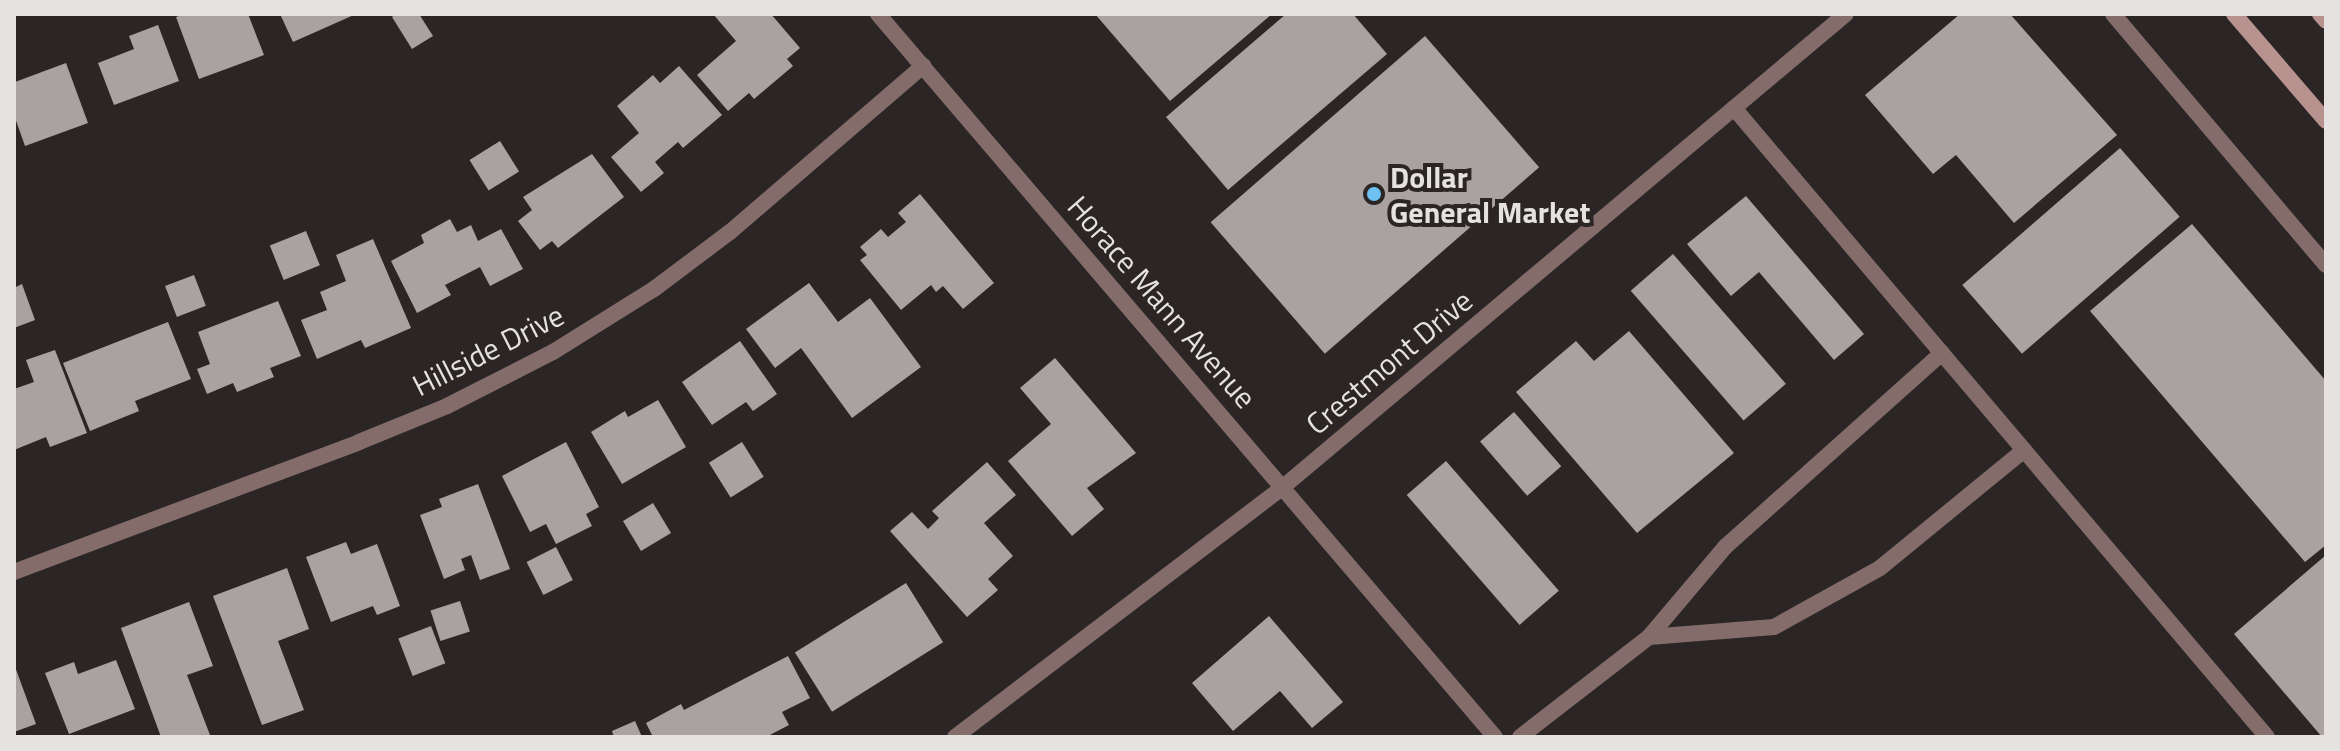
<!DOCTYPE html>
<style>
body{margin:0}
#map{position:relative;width:2340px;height:751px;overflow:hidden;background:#2b2625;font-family:"Titillium Web",sans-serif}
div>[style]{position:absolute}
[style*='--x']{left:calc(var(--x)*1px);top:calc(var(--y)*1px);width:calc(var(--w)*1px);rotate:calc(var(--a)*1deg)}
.building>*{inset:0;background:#a9a2a1;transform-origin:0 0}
.service>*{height:16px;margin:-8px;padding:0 8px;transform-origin:8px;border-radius:8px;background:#836c69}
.minor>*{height:16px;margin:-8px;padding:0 8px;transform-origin:8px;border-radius:8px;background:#836c69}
.secondary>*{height:16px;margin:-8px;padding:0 8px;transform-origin:8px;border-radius:8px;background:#b8928e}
.dots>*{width:22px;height:22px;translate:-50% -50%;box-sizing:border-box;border:4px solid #2b2625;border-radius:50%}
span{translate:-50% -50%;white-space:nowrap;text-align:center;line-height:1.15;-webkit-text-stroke:8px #2b2625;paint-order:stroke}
.poi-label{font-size:30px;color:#e6e2e2;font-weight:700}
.left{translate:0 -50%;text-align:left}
.street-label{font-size:30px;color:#e6e2e2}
.frame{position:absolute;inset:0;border:16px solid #e6e2e2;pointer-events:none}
</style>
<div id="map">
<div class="building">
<i style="clip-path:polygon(184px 14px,248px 14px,264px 55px,199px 79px,176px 17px)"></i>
<i style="clip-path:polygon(280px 14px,356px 14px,293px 42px)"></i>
<i style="clip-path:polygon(396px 14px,419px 14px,433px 36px,412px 49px,392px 17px)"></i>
<i style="clip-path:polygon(713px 14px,771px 14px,800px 48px,787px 59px,793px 66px,754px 99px,749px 93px,728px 111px,697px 75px,736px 41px)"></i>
<i style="clip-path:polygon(1095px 14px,1272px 14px,1170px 101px)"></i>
<i style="clip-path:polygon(1286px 14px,1353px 14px,1387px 54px,1228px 190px,1166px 117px)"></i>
<i style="clip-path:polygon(1960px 14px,2010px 14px,2117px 135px,2014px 223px,1956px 155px,1933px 174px,1865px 95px)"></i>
<i style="clip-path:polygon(158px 25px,179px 81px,114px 105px,98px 63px,134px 49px,129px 36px)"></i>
<i style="left:1425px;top:36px;width:174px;height:284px;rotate:49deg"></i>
<i style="clip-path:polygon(66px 63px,88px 123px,25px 146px,14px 115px,15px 82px)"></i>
<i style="clip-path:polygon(679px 66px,722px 115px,683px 148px,678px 142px,655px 162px,664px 173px,641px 192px,611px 157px,639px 133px,617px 106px,653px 75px,660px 83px)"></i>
<i style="left:500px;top:141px;width:36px;height:36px;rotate:58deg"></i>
<i style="left:2120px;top:148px;width:91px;height:209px;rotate:49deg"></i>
<i style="clip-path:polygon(592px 154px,624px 197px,558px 248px,552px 241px,540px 250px,518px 221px,532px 210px,523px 197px)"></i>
<i style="clip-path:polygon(920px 194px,994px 283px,963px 309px,943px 286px,936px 292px,931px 285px,901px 310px,860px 260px,867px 255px,860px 247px,881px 229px,888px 237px,906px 222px,898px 213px)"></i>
<i style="clip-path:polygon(1746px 196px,1864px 334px,1834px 360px,1759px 272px,1731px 296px,1687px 244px)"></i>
<i style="clip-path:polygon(450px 219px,457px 232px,471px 225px,478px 241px,501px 229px,523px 269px,490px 286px,480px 267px,445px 285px,451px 295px,417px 313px,391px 261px,424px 243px,421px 235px)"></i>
<i style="clip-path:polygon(2192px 224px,2326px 381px,2326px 545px,2305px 562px,2090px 311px)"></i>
<i style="left:306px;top:231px;width:37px;height:39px;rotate:68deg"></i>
<i style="clip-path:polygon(373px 239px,411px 328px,365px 348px,361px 340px,317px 359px,301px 320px,327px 310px,320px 292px,346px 281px,336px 255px)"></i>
<i style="left:1673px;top:254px;width:172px;height:56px;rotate:49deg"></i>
<i style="left:194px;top:275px;width:33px;height:31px;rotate:69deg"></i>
<i style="clip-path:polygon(809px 283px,838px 322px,870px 298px,921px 367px,852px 418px,801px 348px,775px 368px,746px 329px)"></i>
<i style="clip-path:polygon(22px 284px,35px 320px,14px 328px,14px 288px)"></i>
<i style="clip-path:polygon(278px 301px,301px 356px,270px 368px,274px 377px,237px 392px,233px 383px,207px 394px,197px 369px,210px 364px,198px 332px)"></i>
<i style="clip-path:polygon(168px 322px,191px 379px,135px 401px,139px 411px,90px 431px,63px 363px)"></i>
<i style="clip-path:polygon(1629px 331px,1734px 453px,1637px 533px,1516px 392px,1576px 341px,1594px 361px)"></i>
<i style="clip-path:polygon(740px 341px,777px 394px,753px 411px,746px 402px,712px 425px,682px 382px)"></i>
<i style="clip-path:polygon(55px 350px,87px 433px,50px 447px,46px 437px,14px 450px,14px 389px,34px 382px,26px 360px)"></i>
<i style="clip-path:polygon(1055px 358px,1136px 453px,1087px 488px,1104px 509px,1072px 536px,1008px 461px,1051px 424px,1020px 388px)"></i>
<i style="clip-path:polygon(658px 400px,686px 447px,622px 484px,591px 432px,625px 411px,628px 417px)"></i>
<i style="left:1514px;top:412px;width:72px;height:45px;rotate:49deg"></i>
<i style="clip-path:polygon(566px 442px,599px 507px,586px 514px,592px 526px,556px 544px,546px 524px,530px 532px,502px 476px)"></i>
<i style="left:742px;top:442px;width:41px;height:39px;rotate:58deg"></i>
<i style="left:1446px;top:461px;width:172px;height:52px;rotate:49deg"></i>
<i style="clip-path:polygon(987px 462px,1016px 495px,984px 523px,1013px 556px,988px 579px,998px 590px,967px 617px,890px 531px,912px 512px,928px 529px,939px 518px,932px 511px)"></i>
<i style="clip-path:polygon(478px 484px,510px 569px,480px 580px,471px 555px,461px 559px,465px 570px,444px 579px,420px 515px,442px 507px,439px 499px)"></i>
<i style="left:653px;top:503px;width:35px;height:35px;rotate:59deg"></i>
<i style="clip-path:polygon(346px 542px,351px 554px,377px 544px,400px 606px,377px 615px,373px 606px,331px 622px,306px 557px)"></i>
<i style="left:556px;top:547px;width:37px;height:33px;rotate:63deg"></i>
<i style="clip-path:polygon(2326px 555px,2326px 737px,2322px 737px,2234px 634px)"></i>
<i style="clip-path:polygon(287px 568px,309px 629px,278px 641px,304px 710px,262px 725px,213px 596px)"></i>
<i style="left:906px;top:583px;width:70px;height:131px;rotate:58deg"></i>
<i style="left:460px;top:601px;width:32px;height:31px;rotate:72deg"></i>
<i style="clip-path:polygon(189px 602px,213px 666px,187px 675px,210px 735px,161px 737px,121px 628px)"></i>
<i style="clip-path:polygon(1269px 616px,1343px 702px,1312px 728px,1280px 691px,1233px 731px,1192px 683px)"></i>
<i style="left:431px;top:626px;width:40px;height:35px;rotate:69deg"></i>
<i style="clip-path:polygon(788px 656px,810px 698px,782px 712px,789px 725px,766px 737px,653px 737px,646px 723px,681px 704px,684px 710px)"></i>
<i style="clip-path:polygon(116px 660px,135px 709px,69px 734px,45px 673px,74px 662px,78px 674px)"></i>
<i style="clip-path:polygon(14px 664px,36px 724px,14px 732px)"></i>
<i style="clip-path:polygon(635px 721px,642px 737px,614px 737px,612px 731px)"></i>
</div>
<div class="service">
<i style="--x:2113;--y:14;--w:329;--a:49.7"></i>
<i style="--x:1734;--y:108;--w:824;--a:49.72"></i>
<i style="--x:1649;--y:637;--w:125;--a:-4.6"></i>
<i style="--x:1774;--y:627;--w:121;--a:-29.1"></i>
<i style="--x:1880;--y:568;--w:186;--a:-39.3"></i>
<i style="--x:1520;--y:737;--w:163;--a:-37.8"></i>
<i style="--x:1649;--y:637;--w:118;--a:-49.8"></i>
<i style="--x:1725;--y:547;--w:291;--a:-41.8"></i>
</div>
<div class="minor">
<i style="--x:878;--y:14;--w:950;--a:49.52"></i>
<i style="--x:14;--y:572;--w:369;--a:-20.6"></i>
<i style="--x:359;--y:442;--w:95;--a:-22.2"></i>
<i style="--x:447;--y:406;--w:119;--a:-27"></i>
<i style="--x:553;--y:352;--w:119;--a:-32"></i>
<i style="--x:654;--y:289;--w:95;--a:-36.9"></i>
<i style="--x:730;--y:232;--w:255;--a:-40.7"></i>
<i style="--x:955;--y:737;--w:412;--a:-37.3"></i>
<i style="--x:1283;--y:487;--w:735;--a:-40.04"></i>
</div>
<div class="secondary">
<i style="--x:2234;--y:14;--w:141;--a:49.3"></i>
<i style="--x:2320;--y:14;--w:9;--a:49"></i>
</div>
<div class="dots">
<i style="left:1374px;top:194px;background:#6ec2f3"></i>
</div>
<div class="poi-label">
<span class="left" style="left:1390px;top:194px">Dollar<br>General Market</span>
</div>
<div class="street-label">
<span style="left:1162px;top:302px;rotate:49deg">Horace Mann Avenue</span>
<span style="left:488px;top:350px;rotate:-27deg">Hillside Drive</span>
<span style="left:1389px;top:362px;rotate:-40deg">Crestmont Drive</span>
</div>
<div class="frame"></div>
</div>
